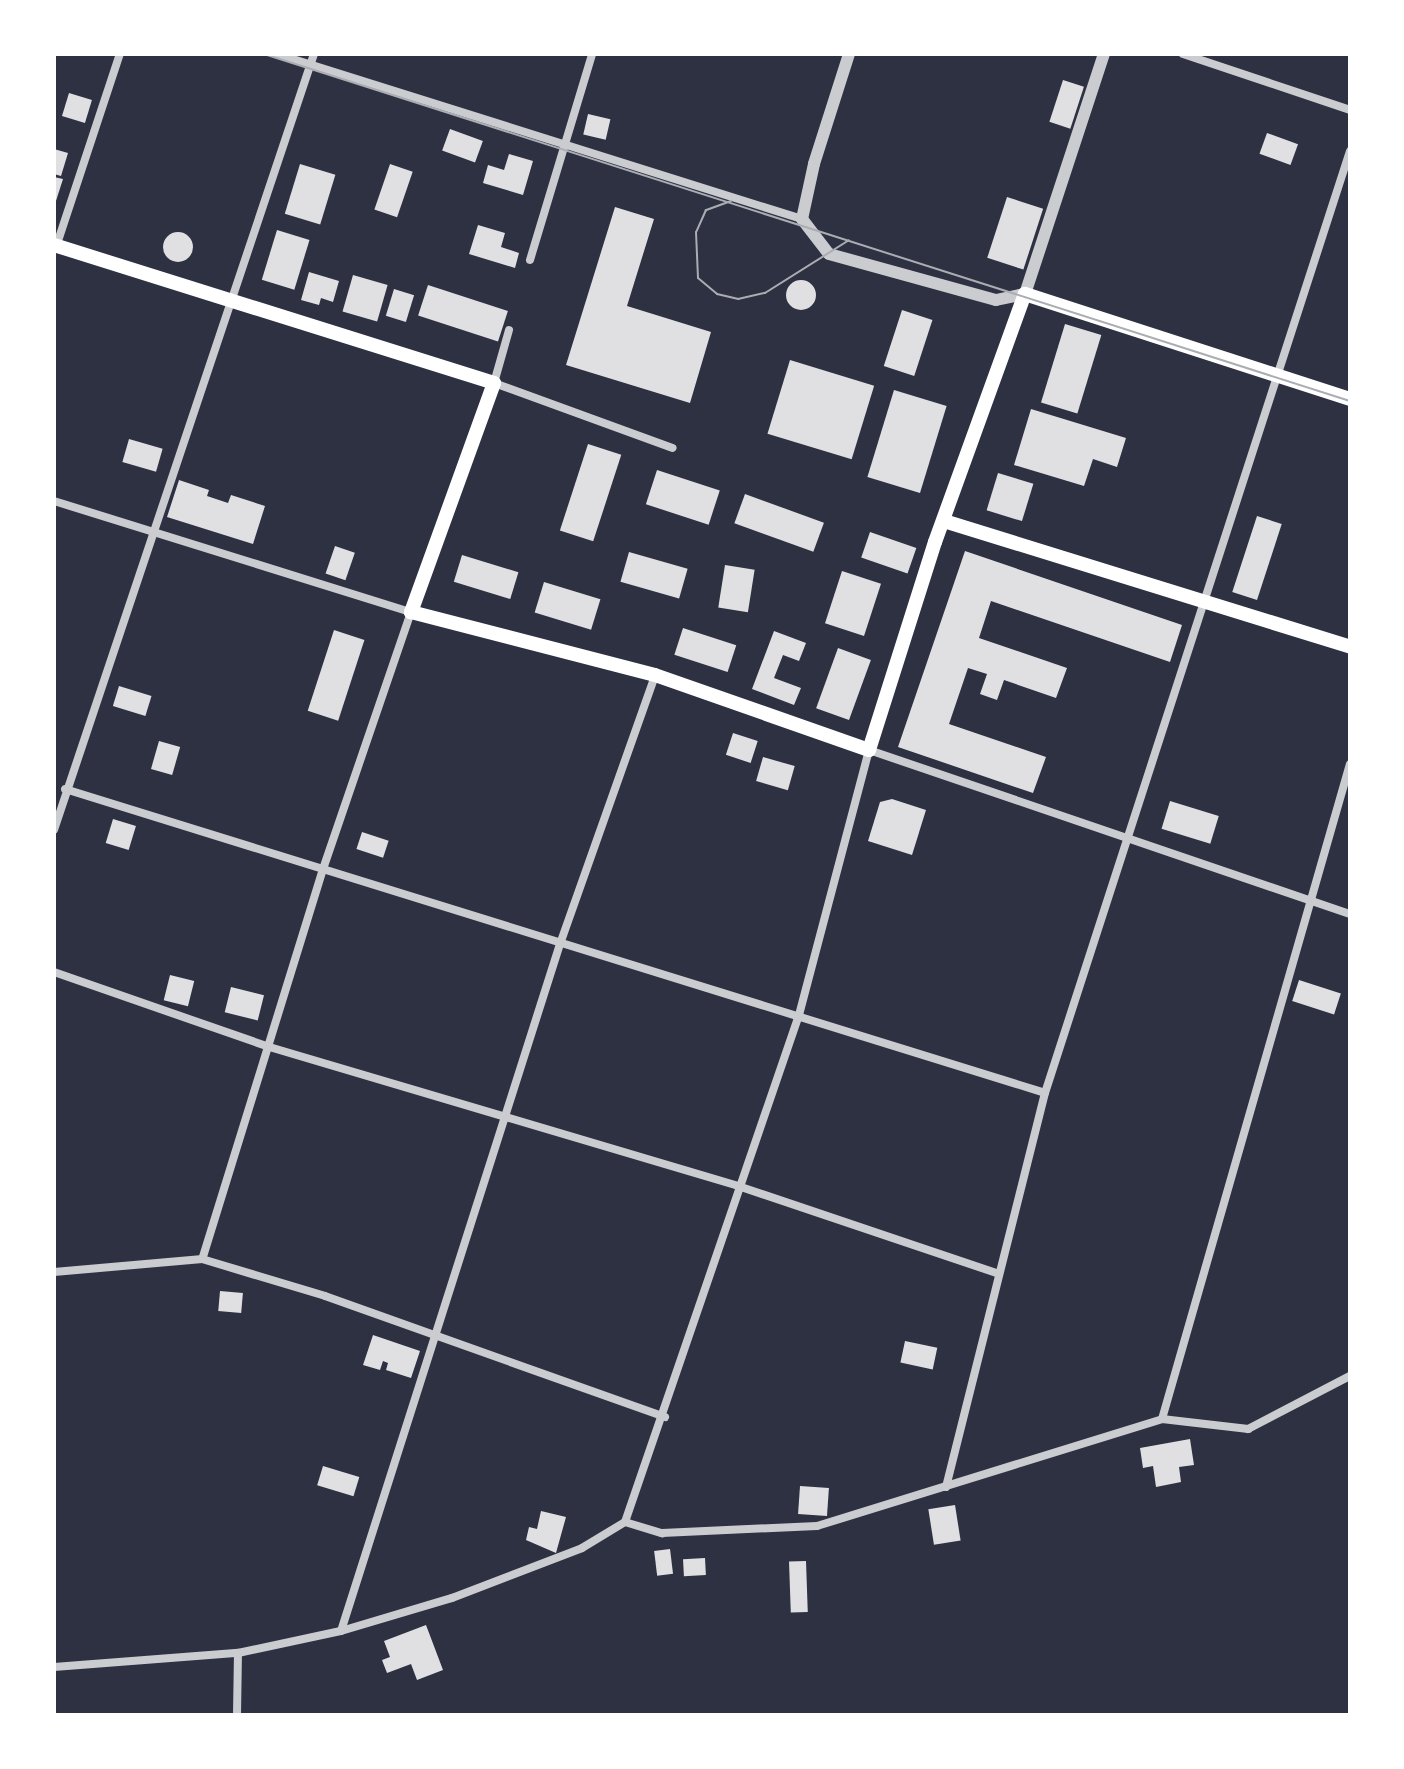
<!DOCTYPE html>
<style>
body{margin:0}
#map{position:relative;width:1404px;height:1769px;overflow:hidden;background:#2d3142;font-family:"DejaVu Sans",sans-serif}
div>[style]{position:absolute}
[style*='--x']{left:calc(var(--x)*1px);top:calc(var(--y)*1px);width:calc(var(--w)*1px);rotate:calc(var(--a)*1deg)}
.building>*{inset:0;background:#e0e0e3;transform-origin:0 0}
.round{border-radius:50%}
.minor>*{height:8px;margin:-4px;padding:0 4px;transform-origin:4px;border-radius:4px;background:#caccd0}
.tertiary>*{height:12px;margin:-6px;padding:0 6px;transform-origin:6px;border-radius:6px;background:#caccd0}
.secondary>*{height:14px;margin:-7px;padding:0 7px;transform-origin:7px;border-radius:7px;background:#fff}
.tram>*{height:2px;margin:-1px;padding:0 1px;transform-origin:1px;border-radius:1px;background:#abadb3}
span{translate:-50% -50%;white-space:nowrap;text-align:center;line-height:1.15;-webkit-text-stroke:8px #fff;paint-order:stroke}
.frame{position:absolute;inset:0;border:56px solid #fff;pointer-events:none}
</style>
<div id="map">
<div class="building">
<i style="left:1063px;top:80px;width:22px;height:44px;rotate:18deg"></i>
<i style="left:69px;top:93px;width:24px;height:24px;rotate:17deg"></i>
<i style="left:588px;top:114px;width:23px;height:21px;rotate:13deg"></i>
<i style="left:450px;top:129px;width:35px;height:23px;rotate:20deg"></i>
<i style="left:1267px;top:133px;width:33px;height:22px;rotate:20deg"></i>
<i style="clip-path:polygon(54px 149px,68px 153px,61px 176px,54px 174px)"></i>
<i style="clip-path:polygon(509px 154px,533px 161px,523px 195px,483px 183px,488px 165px,504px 170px)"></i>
<i style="left:300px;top:164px;width:37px;height:52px;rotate:17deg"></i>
<i style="left:390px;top:164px;width:24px;height:48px;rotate:19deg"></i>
<i style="clip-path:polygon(54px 177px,63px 179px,55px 204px,54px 204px)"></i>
<i style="left:1007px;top:197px;width:38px;height:64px;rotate:18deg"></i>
<i style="clip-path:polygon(615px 207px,654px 219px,627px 306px,711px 332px,690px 403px,566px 365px)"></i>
<i style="clip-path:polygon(478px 225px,505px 233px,501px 247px,519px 253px,515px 268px,469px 254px)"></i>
<i style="left:277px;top:230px;width:34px;height:52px;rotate:17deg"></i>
<i class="round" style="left:163px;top:232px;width:30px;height:30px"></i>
<i style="clip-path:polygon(309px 272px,339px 281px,333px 302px,321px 298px,319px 305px,301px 300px)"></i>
<i style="left:353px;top:275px;width:36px;height:38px;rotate:16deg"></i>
<i class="round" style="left:786px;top:280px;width:30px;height:30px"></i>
<i style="left:428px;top:285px;width:84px;height:32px;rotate:18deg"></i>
<i style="left:394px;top:289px;width:21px;height:28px;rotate:17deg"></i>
<i style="left:902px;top:310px;width:32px;height:59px;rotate:18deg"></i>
<i style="left:1065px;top:324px;width:38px;height:82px;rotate:17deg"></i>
<i style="left:790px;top:360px;width:88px;height:77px;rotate:17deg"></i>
<i style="left:894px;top:390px;width:55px;height:91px;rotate:17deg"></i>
<i style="clip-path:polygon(1031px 409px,1126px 438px,1117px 467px,1093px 459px,1084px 486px,1014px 465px)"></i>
<i style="left:129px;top:439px;width:35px;height:24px;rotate:16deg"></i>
<i style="left:588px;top:444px;width:35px;height:91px;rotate:18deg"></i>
<i style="left:657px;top:470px;width:66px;height:36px;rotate:18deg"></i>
<i style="left:998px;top:473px;width:37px;height:39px;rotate:17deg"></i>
<i style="clip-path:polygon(179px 480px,209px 490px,207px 496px,228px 503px,231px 495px,265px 506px,253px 544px,167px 517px)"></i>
<i style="left:745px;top:494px;width:84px;height:31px;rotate:20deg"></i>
<i style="left:1257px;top:516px;width:26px;height:80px;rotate:18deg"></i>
<i style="left:870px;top:532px;width:49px;height:27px;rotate:19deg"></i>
<i style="left:335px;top:546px;width:21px;height:29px;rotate:19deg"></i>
<i style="clip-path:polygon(965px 551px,1182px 625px,1170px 662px,991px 601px,979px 638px,1067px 668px,1056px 698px,1004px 680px,997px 700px,980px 694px,987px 674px,968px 668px,949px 724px,1046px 757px,1033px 793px,898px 747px)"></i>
<i style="left:629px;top:552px;width:61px;height:31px;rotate:16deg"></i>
<i style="left:462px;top:555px;width:59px;height:28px;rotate:17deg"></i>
<i style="left:725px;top:565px;width:30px;height:43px;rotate:9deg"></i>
<i style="left:842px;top:571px;width:41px;height:55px;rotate:18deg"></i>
<i style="left:544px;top:582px;width:59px;height:32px;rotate:17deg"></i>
<i style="left:683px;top:628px;width:56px;height:28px;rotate:18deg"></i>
<i style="left:334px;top:630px;width:32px;height:85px;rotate:18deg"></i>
<i style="clip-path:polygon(774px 631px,806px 643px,799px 661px,783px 655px,774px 678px,801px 688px,794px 705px,752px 689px)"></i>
<i style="left:838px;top:648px;width:35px;height:64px;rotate:20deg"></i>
<i style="left:119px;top:686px;width:34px;height:21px;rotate:17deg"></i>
<i style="left:733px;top:733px;width:26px;height:23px;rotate:18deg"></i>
<i style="left:159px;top:741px;width:22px;height:29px;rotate:16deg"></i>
<i style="left:763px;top:757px;width:33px;height:25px;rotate:16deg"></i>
<i style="clip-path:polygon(892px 799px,926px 810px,912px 855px,868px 841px,880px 802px)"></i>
<i style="left:1170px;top:801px;width:51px;height:29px;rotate:17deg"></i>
<i style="left:113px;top:819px;width:24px;height:25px;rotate:17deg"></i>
<i style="left:362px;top:832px;width:28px;height:18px;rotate:18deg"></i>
<i style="left:170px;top:975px;width:25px;height:26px;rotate:14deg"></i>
<i style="left:1299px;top:980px;width:44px;height:22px;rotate:18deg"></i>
<i style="left:231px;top:987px;width:34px;height:26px;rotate:14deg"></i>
<i style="left:220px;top:1291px;width:23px;height:20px;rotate:5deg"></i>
<i style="clip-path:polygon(373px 1335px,420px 1351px,411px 1378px,386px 1370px,388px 1363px,383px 1361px,380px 1370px,363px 1365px)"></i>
<i style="left:905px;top:1341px;width:33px;height:22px;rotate:12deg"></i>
<i style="clip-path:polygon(1190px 1439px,1194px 1465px,1179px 1467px,1181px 1482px,1156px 1487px,1153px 1466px,1143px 1468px,1140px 1448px)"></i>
<i style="left:323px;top:1466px;width:38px;height:20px;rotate:17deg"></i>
<i style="left:800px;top:1486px;width:29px;height:28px;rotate:4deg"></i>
<i style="left:955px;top:1505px;width:36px;height:27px;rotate:81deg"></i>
<i style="clip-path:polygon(541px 1511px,566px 1517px,556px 1553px,526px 1540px,529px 1527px,537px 1529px)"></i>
<i style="left:670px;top:1549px;width:25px;height:16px;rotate:83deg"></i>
<i style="left:705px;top:1558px;width:17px;height:22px;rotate:87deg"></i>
<i style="left:806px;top:1561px;width:51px;height:17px;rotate:88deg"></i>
<i style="clip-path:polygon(426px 1625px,443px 1670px,417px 1680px,411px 1664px,387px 1673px,382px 1660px,390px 1657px,384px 1641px)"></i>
</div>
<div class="minor">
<i style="--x:277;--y:54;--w:550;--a:17.45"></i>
<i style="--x:1183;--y:54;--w:176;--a:18.5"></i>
<i style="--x:56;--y:247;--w:203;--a:-71.7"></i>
<i style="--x:530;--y:260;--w:215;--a:-73.2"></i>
<i style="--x:509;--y:330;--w:55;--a:105.8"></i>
<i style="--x:494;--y:383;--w:190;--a:20"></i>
<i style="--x:54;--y:501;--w:374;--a:17.3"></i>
<i style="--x:411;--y:612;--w:272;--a:108.9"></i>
<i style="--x:323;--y:869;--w:408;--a:107.2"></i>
<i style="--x:65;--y:789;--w:1026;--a:17.23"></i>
<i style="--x:54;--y:830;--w:818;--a:-71.48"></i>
<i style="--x:54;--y:972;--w:225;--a:19.2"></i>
<i style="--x:266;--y:1046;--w:492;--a:16.5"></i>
<i style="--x:738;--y:1186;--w:275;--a:18.6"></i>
<i style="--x:54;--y:1272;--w:149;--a:-5"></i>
<i style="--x:202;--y:1259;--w:128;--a:16.7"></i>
<i style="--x:325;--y:1296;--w:361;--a:19.6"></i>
<i style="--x:1162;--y:1419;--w:681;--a:-73.99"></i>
<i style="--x:946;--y:1487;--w:406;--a:-75.9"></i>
<i style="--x:1045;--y:1093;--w:990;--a:-72.06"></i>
<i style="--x:625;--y:1522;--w:536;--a:-71.06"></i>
<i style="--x:799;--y:1015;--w:274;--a:-75.2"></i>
<i style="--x:869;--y:750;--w:508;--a:18.83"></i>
<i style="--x:341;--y:1631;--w:721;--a:-72.32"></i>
<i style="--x:560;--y:944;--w:285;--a:-70.5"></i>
<i style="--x:54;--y:1667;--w:185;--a:-4.4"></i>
<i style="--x:238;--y:1653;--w:105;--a:-12.1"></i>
<i style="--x:341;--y:1631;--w:116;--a:-16.6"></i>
<i style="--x:452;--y:1598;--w:139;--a:-21"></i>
<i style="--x:582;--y:1548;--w:50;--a:-31.2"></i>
<i style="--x:625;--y:1522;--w:39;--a:17"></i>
<i style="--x:662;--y:1533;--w:155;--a:-2.6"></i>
<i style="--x:817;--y:1526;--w:361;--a:-17.2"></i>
<i style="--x:1162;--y:1419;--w:87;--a:6.6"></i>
<i style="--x:1248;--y:1429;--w:115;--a:-27.5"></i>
<i style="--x:237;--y:1715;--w:62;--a:-89.1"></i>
</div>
<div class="tertiary">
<i style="--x:849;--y:54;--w:115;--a:107.7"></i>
<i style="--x:814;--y:164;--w:56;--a:102.3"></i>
<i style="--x:802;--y:219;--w:44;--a:52.4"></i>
<i style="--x:829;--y:254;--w:173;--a:15.4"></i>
<i style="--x:996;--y:300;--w:30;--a:-12"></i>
<i style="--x:1025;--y:294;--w:253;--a:-71.8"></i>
</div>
<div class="secondary">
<i style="--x:54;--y:245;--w:461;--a:17.4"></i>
<i style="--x:494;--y:383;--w:244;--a:109.9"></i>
<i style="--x:411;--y:612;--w:252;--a:14.5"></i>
<i style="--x:655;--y:675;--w:227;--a:19.3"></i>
<i style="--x:869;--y:750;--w:218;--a:-72.4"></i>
<i style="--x:935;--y:542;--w:264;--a:-70.1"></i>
<i style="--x:1025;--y:294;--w:342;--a:17.9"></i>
<i style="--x:944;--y:521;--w:425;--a:17.2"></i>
</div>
<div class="tram">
<i style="--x:264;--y:54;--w:1140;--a:17.72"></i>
<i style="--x:731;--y:201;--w:27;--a:160"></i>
<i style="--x:706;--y:210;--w:24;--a:114"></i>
<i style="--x:696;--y:232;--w:46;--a:87.5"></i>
<i style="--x:698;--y:278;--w:25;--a:40"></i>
<i style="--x:717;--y:294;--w:22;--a:13"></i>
<i style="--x:738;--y:299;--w:28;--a:-13"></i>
<i style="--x:765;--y:293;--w:99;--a:-32.2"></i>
</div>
<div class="frame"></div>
</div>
